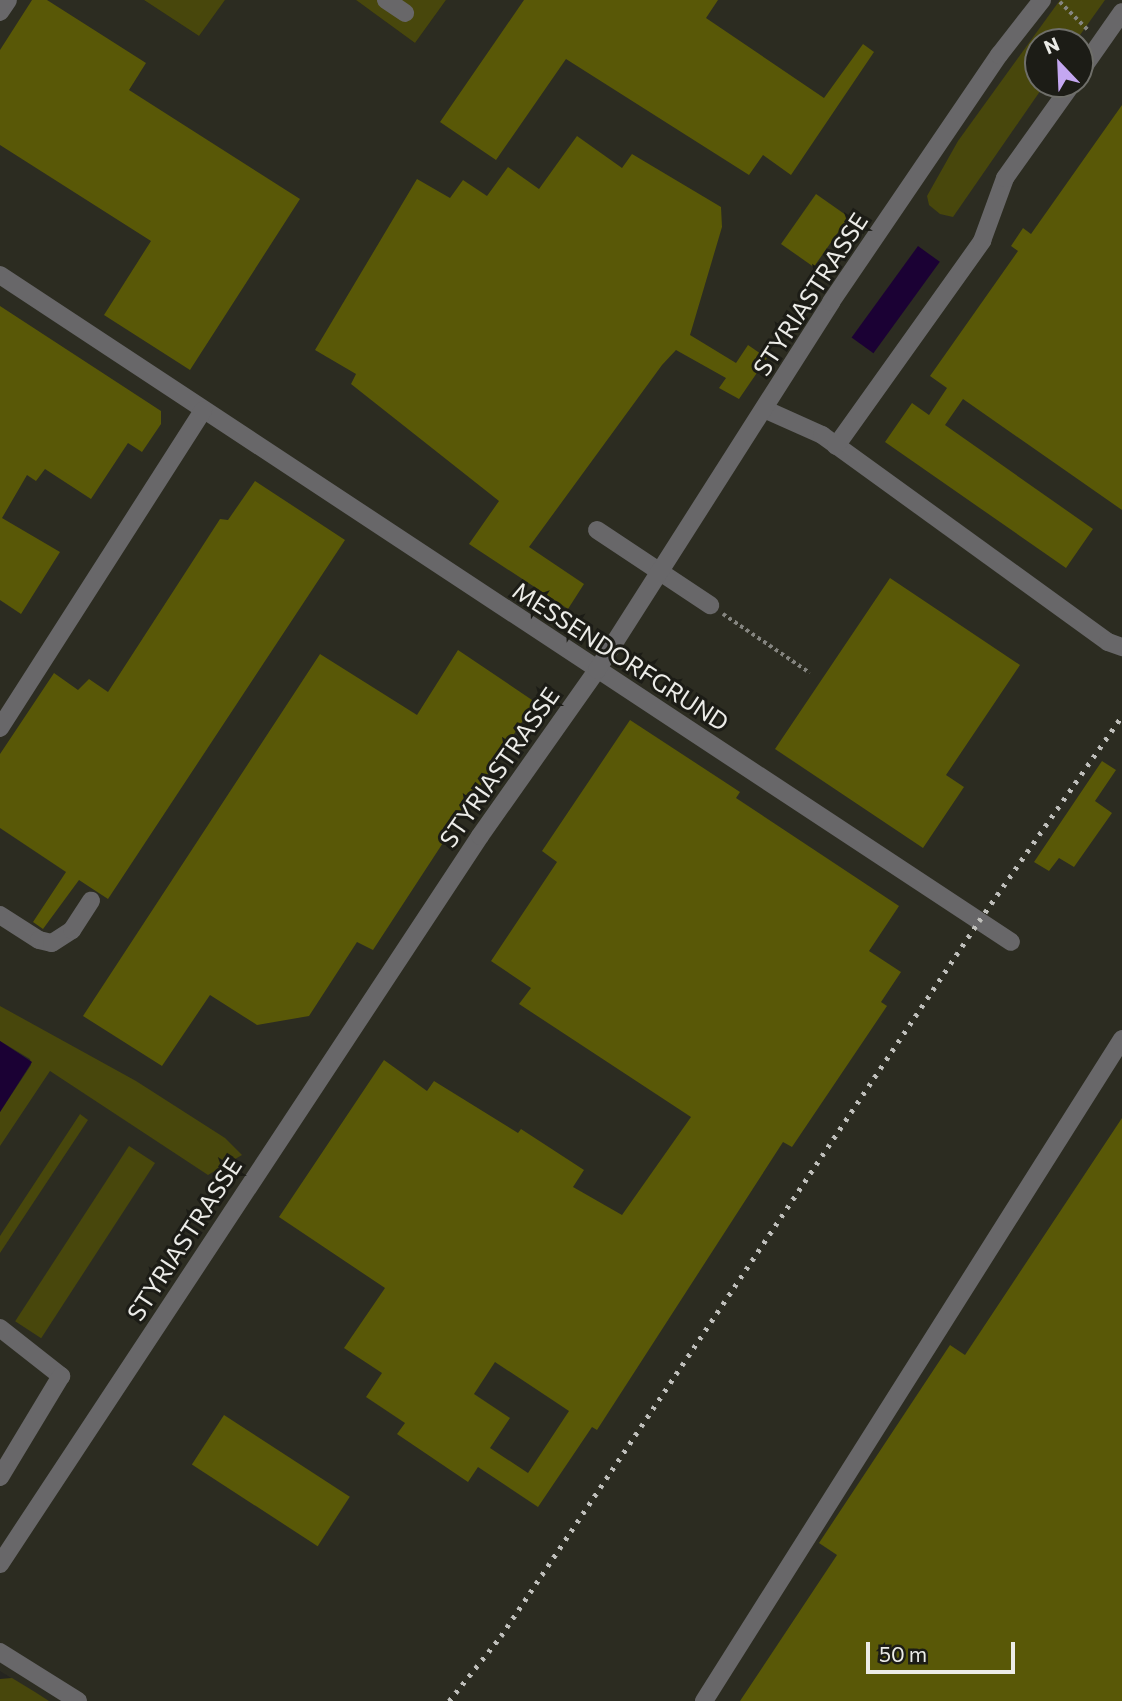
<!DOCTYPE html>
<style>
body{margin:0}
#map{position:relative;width:1122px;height:1701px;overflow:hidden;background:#252520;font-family:Commissioner,sans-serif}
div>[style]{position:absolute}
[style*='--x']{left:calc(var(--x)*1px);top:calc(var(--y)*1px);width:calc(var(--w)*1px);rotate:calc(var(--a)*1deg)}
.built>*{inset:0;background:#2c2c21}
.green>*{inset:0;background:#48470c;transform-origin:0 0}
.water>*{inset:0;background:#1b0134;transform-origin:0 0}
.building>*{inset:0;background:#595807;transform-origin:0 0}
.path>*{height:3.5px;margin-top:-1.75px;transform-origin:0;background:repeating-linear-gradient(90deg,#858580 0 3.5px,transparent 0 7px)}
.minor>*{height:18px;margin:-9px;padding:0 9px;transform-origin:9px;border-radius:9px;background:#686769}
.rail>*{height:5px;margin-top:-2.5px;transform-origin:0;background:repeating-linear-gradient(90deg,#bfbfbb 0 3.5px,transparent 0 10.5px)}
span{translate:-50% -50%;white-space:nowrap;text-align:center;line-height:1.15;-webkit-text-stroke:6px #1c1c16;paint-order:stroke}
.street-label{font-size:24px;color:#ecece8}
.north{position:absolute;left:1024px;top:28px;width:70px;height:70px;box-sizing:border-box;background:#1c1c16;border:2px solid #6f6f6a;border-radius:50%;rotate:337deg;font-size:19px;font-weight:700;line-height:28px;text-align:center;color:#ecece8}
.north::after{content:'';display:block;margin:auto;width:24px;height:32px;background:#c4a7f1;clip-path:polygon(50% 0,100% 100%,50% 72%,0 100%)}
.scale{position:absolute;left:866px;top:1642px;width:149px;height:32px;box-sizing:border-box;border:4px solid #ecece8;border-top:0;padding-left:9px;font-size:21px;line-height:24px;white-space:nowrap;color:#ecece8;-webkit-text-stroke:5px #1c1c16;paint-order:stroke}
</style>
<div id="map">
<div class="built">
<i style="clip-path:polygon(evenodd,0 0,144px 0,199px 36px,225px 0,356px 0,415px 43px,446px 0,1122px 0,1122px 1701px,3px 1701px,16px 1681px,0 1671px,0 0,1038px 42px,1080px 42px,1080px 84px,1038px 84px,1038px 42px)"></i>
</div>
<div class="green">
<i style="clip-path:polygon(144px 0,225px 0,199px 36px)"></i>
<i style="clip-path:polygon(356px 0,446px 0,415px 43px)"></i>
<i style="clip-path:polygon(1060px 0,1105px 0,1075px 42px,1038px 42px,1038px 84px,1045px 84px,953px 217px,940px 214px,929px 205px,927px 196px,958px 141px)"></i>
<i style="clip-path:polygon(0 1006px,136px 1081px,225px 1138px,242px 1155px,208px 1175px,50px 1071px,0 1146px,0 1112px,31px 1065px,30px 1059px,0 1041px)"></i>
<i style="clip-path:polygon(80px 1114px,88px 1120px,0 1253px,0 1236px)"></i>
<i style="left:129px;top:1146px;width:31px;height:209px;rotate:33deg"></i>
<i style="clip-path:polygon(12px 1678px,35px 1692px,49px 1701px,0 1701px,0 1679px)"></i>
</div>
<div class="water">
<i style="left:918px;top:246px;width:27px;height:113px;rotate:36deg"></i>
<i style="clip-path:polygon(0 1041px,32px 1062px,0 1112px)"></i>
</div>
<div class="building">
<i style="clip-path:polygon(32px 0,47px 0,146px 63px,129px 90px,300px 199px,190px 370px,104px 315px,151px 241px,0 145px,0 50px)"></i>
<i style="clip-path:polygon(524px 0,718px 0,706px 18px,824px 98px,863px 44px,874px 52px,791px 175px,763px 155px,749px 175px,566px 59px,496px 160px,440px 122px)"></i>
<i style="clip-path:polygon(1122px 105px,1122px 510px,963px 399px,945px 425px,1093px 529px,1066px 568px,885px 442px,912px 403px,929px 415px,947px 388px,930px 376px,1018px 251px,1011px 246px,1023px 228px,1031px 234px)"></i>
<i style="clip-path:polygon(577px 136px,622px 168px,632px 154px,721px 207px,722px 227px,690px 335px,736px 363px,748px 345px,767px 358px,739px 399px,719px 388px,726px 378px,676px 350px,662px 365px,529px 547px,584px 584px,568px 609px,469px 544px,499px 501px,351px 384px,356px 374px,315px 350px,417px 179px,450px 198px,463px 180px,487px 196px,508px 167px,539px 189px)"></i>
<i style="left:816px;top:194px;width:40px;height:61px;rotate:35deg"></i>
<i style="clip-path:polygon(0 306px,161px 411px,161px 424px,142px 452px,128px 443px,91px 499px,45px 469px,36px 481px,27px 475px,2px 518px,60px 552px,21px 614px,0 600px)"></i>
<i style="clip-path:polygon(255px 481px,345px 540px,108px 899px,79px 880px,43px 929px,33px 922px,66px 872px,0 828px,0 754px,54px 673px,78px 690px,89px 679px,108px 692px,220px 519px,228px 520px)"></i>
<i style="clip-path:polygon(890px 578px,1020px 665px,946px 775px,964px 787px,923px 848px,775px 749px)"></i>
<i style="clip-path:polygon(458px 650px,535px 702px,373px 950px,357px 942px,309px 1016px,257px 1025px,210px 995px,162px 1066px,83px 1016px,320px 654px,417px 715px)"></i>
<i style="clip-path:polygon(evenodd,630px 720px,740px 792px,736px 798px,899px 906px,869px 951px,901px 972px,881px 1002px,887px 1006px,792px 1147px,783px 1142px,597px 1430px,592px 1427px,538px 1507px,478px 1467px,468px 1482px,397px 1434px,405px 1423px,366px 1397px,382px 1373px,344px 1348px,385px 1288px,279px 1217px,384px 1060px,427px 1091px,434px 1081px,518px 1133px,521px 1129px,584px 1170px,573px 1187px,622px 1215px,691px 1117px,519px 1004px,531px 988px,491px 961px,557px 862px,542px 851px,630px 720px,495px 1362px,569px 1411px,528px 1473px,490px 1448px,510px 1418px,474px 1394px,495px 1362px)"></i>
<i style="clip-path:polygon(1102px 761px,1116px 770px,1095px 801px,1112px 813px,1074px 867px,1059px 858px,1049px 871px,1034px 862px)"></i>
<i style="clip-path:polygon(1122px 1118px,1122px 1701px,740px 1701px,837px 1555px,819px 1543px,950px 1345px,965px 1355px)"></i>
<i style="left:224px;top:1415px;width:150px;height:59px;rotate:33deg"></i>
</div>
<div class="path">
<i style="--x:1060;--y:2;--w:41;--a:45"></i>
<i style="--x:723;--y:614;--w:105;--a:34.1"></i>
</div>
<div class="minor">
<i style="--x:386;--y:0;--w:23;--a:34"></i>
<i style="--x:0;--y:12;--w:14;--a:-56"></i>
<i style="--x:1080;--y:72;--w:73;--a:-55"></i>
<i style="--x:0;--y:275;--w:1211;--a:33.41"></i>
<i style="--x:764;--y:409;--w:64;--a:24.1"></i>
<i style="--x:822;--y:435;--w:353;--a:35.9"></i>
<i style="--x:1108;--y:642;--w:15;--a:20"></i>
<i style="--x:836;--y:446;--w:252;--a:-54.5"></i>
<i style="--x:982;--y:241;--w:67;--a:-69.9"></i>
<i style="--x:1005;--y:178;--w:115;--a:-54.5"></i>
<i style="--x:597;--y:530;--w:136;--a:33.6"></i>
<i style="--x:0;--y:728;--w:377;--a:-57.4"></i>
<i style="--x:0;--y:915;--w:46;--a:32.7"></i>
<i style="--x:39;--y:940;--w:13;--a:13"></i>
<i style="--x:52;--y:943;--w:24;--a:-33"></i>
<i style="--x:72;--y:930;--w:35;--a:-57"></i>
<i style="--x:0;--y:1328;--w:78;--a:38.2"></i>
<i style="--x:61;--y:1376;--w:118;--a:121.1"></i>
<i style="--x:0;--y:1564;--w:872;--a:-56.6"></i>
<i style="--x:480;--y:836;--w:203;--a:-54.8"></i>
<i style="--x:597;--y:670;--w:436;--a:-57.5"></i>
<i style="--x:831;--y:302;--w:299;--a:-55.8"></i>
<i style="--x:999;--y:55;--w:70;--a:-52"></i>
<i style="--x:0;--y:1652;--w:92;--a:32.1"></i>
<i style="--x:704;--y:1701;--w:783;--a:-57.73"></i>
</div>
<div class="rail">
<i style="--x:449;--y:1701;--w:83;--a:-51.3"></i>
<i style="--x:501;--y:1636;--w:860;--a:-56.24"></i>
<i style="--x:979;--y:921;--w:250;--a:-55.1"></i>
</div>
<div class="street-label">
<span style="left:810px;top:294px;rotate:-57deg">STYRIASTRASSE</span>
<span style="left:621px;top:656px;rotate:33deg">MESSENDORFGRUND</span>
<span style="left:499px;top:767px;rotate:-55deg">STYRIASTRASSE</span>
<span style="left:184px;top:1239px;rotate:-57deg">STYRIASTRASSE</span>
</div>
<div class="north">N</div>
<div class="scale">50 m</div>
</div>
